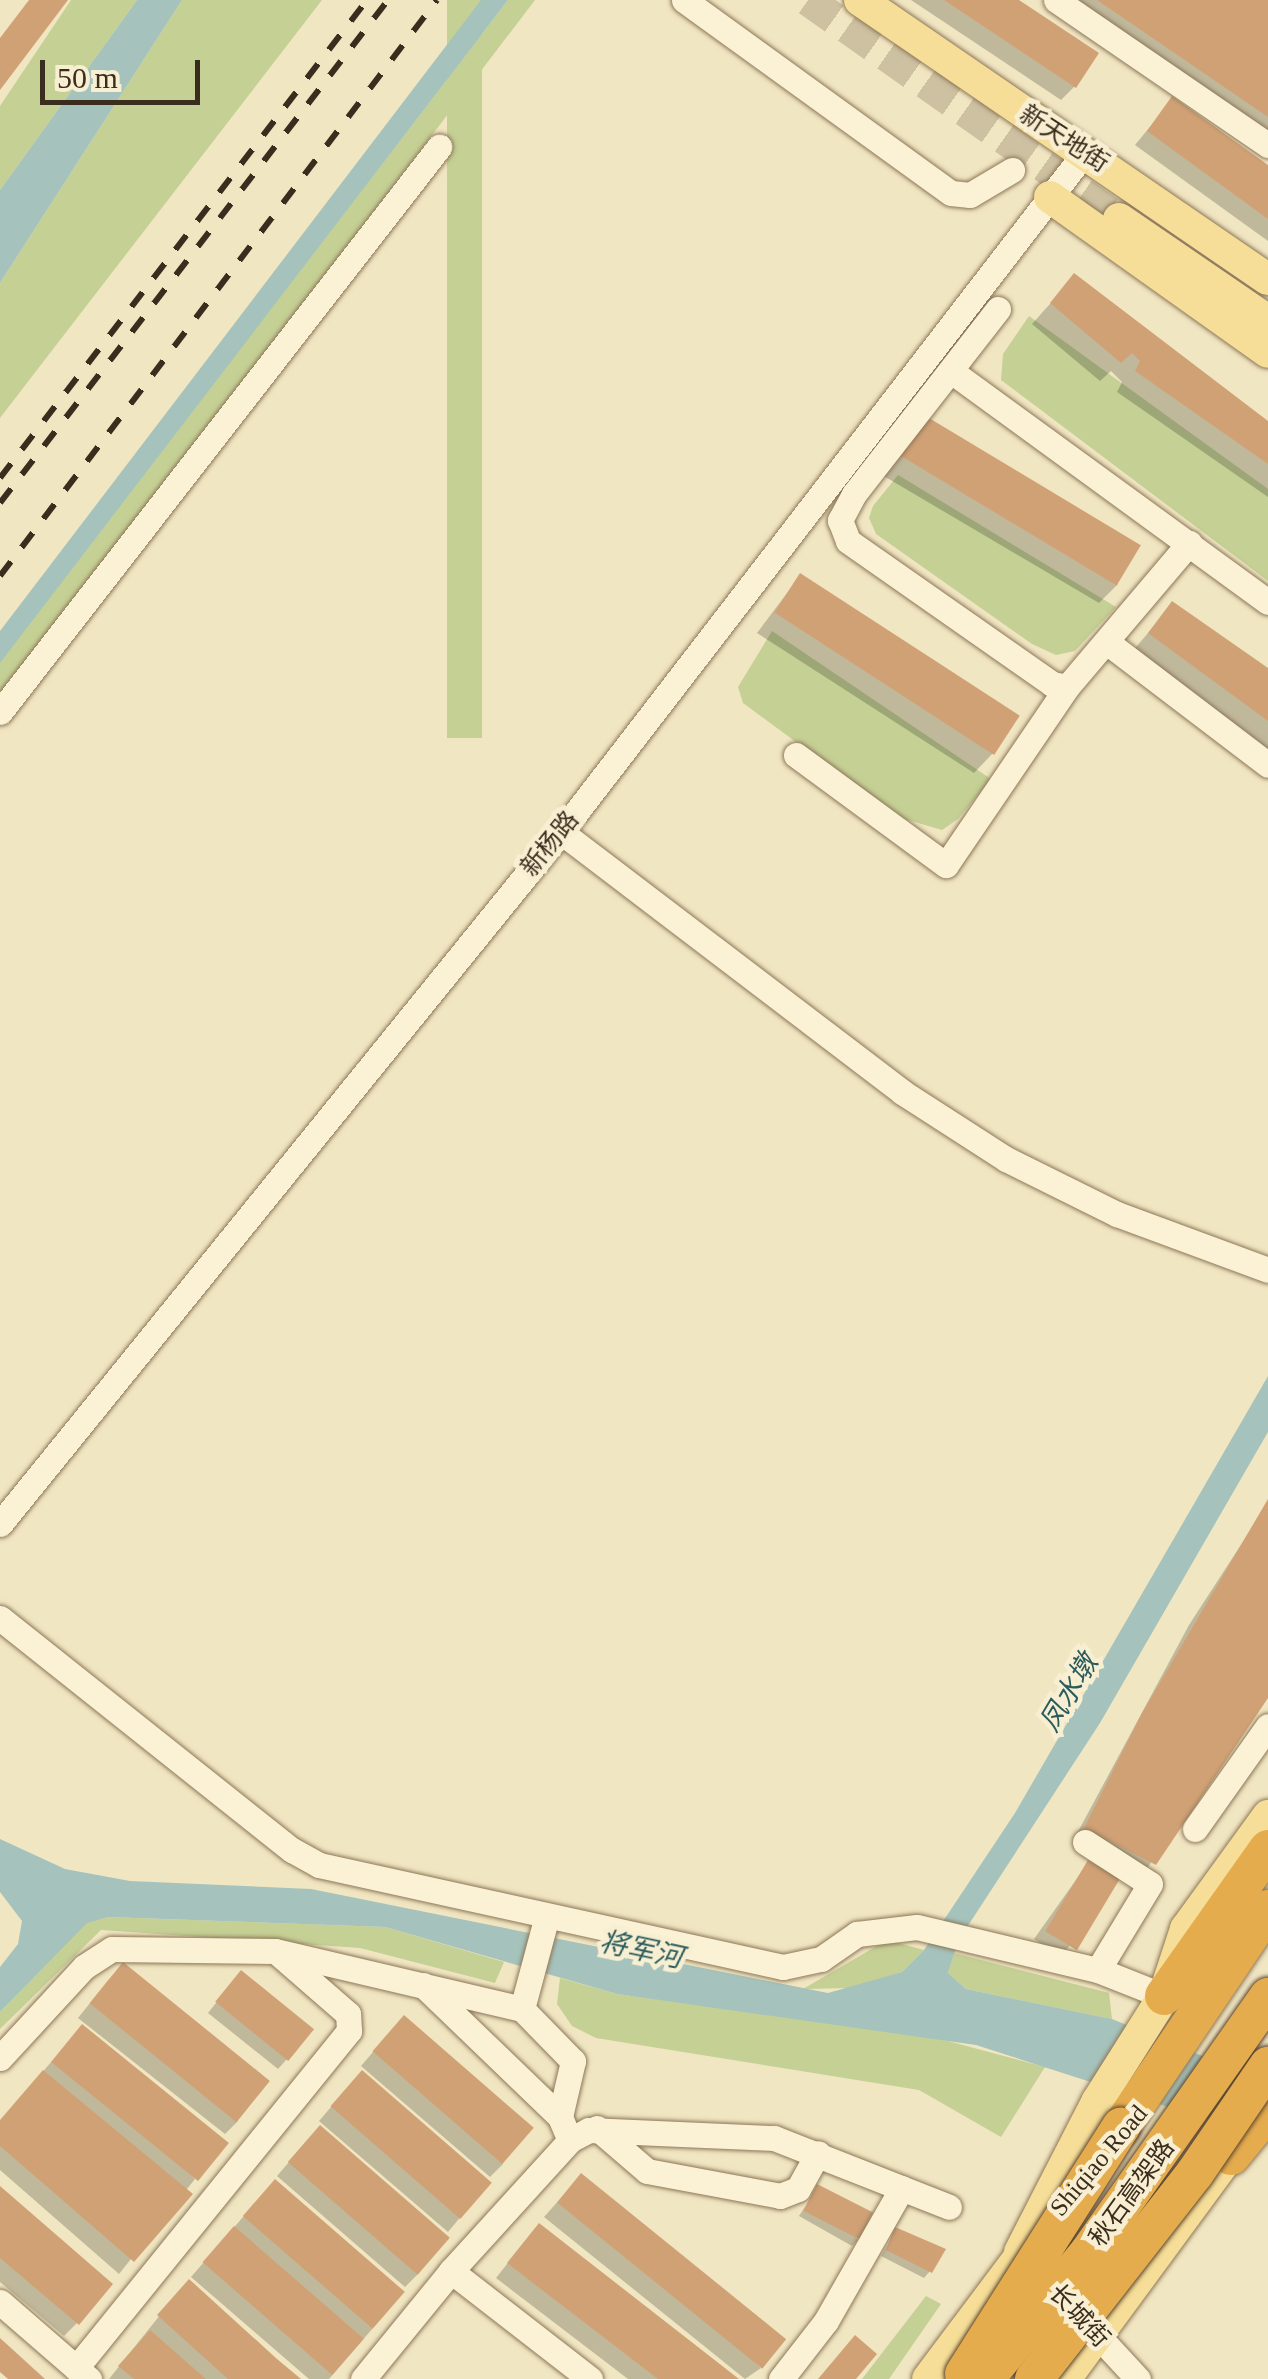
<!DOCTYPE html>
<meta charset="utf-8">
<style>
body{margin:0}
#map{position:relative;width:1268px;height:2379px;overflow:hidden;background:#f1e6c2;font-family:"Times New Roman","Noto Sans SC",serif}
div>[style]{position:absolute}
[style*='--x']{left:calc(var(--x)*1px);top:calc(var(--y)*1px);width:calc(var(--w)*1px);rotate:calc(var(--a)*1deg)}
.green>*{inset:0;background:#c5d095;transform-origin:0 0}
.water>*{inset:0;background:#a5c3bc}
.shadow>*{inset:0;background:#0003}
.building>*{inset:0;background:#d1a176;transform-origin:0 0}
.major-tunnel>*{height:32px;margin-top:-16px;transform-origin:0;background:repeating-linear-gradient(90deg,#cdc1a1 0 32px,transparent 0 48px)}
.roads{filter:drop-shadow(0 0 2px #8c7758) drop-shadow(0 0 2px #8c7758)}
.minor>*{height:25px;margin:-12.5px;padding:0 12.5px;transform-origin:12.5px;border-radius:12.5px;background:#fbf2d6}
.major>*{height:32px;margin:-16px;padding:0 16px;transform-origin:16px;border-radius:16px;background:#f6de98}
.highway>*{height:38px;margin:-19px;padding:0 19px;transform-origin:19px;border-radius:19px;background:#e5ac4e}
.rail>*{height:6px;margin-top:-3px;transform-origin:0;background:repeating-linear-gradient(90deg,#3b2d1d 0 18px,transparent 0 36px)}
.bridges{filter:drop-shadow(0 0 2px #5a442d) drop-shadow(0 0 2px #5a442d)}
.highway-bridge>*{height:38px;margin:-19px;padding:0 19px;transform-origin:19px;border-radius:19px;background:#e5ac4e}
span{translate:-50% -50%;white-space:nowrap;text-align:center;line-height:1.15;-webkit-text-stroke:9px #f8efd3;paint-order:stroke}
.street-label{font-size:25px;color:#3b2d1d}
.water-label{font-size:28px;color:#2b5c5c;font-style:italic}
.scale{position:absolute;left:40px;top:60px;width:160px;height:45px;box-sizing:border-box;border:5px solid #3b2d1d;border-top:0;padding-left:12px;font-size:30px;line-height:35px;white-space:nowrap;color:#3b2d1d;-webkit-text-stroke:8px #f8efd3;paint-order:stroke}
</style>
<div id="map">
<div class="green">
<i style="clip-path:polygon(71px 0,137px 0,0 190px,0 106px)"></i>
<i style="clip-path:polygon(182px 0,322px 0,0 418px,0 283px)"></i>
<i style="left:447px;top:0;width:35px;height:738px"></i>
<i style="clip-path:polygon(508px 0,535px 0,0 702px,0 661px)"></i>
<i style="clip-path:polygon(1029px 316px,1268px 489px,1268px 581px,1001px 380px,1003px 354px)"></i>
<i style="clip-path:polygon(898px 475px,1116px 607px,1075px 651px,1056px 655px,1032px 644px,876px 534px,869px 518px,873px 506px)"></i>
<i style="clip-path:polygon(772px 631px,991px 779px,958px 819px,942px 830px,898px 817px,743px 703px,738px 687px)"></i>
<i style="clip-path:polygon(108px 1917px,385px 1927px,504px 1962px,495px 1983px,360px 1948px,101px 1930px,0 2029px,0 2012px,87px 1922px)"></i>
<i style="clip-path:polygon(887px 1940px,924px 1950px,902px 1972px,852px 1988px,803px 1989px)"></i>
<i style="clip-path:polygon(954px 1953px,1109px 1993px,1112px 2019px,966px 1989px,948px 1973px)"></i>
<i style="clip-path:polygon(560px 1978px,617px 1994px,929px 2036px,1045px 2067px,1001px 2137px,919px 2090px,596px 2038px,572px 2026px,557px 2004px)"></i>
<i style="clip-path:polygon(926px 2296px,941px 2304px,889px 2379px,862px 2379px)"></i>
</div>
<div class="water">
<i style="clip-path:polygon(137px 0,182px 0,0 283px,0 190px)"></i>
<i style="clip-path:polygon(481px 0,508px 0,0 663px,0 631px)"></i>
<i style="clip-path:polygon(1268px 1376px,1268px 1432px,1100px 1723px,958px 1941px,948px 1973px,966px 1989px,1112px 2019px,1268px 2083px,1268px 2139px,976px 2045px,617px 1994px,385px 1927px,108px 1917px,87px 1923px,0 2012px,0 1967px,18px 1944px,22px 1921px,0 1892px,0 1839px,65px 1869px,130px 1881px,311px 1889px,828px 1993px,902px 1972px,924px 1950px,1015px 1813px)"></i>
</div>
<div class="shadow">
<i style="clip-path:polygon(911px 0,1015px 0,1075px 86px,1061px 100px)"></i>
<i style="clip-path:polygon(1065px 0,1268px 0,1268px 139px)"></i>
<i style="clip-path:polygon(1173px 99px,1268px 168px,1268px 241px,1135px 145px)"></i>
<i style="clip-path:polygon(1074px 277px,1268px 423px,1268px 497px,1117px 392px,1122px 382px,1111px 371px,1100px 381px,1032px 324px)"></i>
<i style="clip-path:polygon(905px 438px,1118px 584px,1099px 603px,882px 475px)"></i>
<i style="clip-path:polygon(800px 576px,993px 753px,974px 773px,757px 633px)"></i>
<i style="clip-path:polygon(1173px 604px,1268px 671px,1268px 755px,1130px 654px)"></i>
<i style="clip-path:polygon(1268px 1503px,1268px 1693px,1141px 1877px,1073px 1841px,1189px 1625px)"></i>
<i style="clip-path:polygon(1088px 1863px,1069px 1947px,1059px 1956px,1034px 1939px)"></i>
<i style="clip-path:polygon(110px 1978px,238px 2121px,225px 2134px,78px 2018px)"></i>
<i style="clip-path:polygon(232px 1983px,287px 2059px,278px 2069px,208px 2013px)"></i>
<i style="clip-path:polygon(391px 2031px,503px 2164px,490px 2177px,361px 2066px)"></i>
<i style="clip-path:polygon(69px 2041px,195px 2179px,119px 2274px,0 2170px,0 2122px)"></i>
<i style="clip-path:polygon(349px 2086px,488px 2184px,448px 2232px,319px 2121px)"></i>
<i style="clip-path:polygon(307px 2141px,418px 2274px,405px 2287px,277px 2176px)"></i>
<i style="clip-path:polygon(818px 2187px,858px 2240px,852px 2246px,799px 2216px)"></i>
<i style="clip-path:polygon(0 2189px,77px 2323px,64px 2336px,0 2282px)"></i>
<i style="clip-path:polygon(568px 2190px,761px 2368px,745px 2379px,544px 2217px)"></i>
<i style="clip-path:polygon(262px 2195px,373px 2328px,329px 2379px,309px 2379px,191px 2277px)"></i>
<i style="clip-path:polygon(896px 2230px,930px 2271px,924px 2278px,881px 2256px)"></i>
<i style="clip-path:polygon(526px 2240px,735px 2379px,628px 2379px,496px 2278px)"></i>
<i style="clip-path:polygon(176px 2295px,298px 2379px,109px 2379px)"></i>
</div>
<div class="building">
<i style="clip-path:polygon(29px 0,68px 0,0 90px,0 38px)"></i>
<i style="clip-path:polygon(944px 0,1019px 0,1099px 53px,1076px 88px)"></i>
<i style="clip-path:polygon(1097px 0,1268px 0,1268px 117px)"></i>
<i style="clip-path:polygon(1172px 96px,1268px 165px,1268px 219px,1147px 131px)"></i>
<i style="clip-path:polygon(1074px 273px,1268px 421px,1268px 464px,1135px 371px,1140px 361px,1132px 353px,1121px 363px,1050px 303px)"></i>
<i style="left:924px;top:415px;width:253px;height:47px;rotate:31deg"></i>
<i style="left:800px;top:573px;width:262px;height:47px;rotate:33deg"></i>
<i style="clip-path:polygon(1172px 601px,1268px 668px,1268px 721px,1148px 633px)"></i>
<i style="clip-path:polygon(1268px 1499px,1268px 1698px,1156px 1865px,1084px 1828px,1142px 1713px)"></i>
<i style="left:1088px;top:1860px;width:37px;height:83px;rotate:31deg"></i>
<i style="left:123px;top:1962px;width:189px;height:53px;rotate:39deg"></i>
<i style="left:241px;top:1970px;width:94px;height:41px;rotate:39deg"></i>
<i style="left:404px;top:2015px;width:172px;height:48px;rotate:41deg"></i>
<i style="left:82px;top:2024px;width:189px;height:49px;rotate:39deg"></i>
<i style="clip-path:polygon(43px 2070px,193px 2194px,134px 2262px,0 2146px,0 2120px)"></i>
<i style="left:362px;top:2070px;width:172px;height:48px;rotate:41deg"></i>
<i style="left:320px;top:2125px;width:172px;height:49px;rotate:41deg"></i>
<i style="left:581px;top:2173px;width:264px;height:38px;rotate:39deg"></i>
<i style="left:275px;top:2179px;width:172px;height:49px;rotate:41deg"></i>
<i style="left:817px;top:2184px;width:63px;height:30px;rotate:27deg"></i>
<i style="clip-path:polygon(0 2186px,113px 2284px,79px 2325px,0 2258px)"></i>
<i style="clip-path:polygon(539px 2223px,739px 2379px,658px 2379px,507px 2263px)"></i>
<i style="left:234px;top:2226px;width:172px;height:48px;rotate:41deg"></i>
<i style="clip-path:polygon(895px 2227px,946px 2249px,932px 2273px,886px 2250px)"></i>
<i style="clip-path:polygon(189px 2279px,277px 2359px,301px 2379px,228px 2379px,157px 2315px)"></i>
<i style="clip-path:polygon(150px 2330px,206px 2379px,134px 2379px,118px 2366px)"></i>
<i style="clip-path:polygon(855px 2335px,877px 2354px,856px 2379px,818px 2379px)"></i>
<i style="clip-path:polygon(0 2338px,45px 2379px,8px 2379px,0 2372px)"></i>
</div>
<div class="major-tunnel">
<i style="--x:808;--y:0;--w:380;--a:35.2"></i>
</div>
<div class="roads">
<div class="minor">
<i style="--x:684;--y:0;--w:329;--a:35.9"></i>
<i style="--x:951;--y:193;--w:19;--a:6"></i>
<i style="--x:970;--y:195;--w:49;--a:-30.8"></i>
<i style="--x:1056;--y:0;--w:257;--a:34.4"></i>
<i style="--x:998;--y:309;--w:234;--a:127.9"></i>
<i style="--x:854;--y:494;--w:30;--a:118"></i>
<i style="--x:840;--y:520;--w:22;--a:69"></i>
<i style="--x:848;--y:541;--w:249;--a:35"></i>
<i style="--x:1052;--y:684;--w:15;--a:11"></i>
<i style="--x:1067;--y:687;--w:189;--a:-49.7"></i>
<i style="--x:951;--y:371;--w:392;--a:36.1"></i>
<i style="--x:1108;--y:643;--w:201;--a:37.3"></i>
<i style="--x:0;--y:712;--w:716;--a:-52.15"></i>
<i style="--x:796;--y:755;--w:186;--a:36.3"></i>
<i style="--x:946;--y:865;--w:215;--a:-55.8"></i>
<i style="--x:561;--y:832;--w:429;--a:37.3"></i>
<i style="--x:902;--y:1092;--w:124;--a:32.8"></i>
<i style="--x:1006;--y:1159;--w:124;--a:26.4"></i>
<i style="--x:1117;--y:1214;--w:161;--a:20.3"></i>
<i style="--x:0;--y:1524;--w:891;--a:-50.97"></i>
<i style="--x:561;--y:832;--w:858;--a:-52.38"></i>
<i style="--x:0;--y:1618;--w:373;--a:38.5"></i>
<i style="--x:292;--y:1850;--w:31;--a:29"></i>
<i style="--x:319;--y:1865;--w:475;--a:12.4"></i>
<i style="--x:783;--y:1967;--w:39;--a:-12"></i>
<i style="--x:821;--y:1959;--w:44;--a:-34.8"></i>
<i style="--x:857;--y:1934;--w:60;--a:-6.7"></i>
<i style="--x:917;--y:1927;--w:186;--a:13.4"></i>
<i style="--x:1098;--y:1970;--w:71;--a:21.5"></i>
<i style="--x:1195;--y:1829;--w:126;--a:-54.7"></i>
<i style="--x:1085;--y:1842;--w:77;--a:32.9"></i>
<i style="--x:1150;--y:1884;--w:100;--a:121.2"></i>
<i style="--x:423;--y:1985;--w:190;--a:43.9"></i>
<i style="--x:522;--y:2009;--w:96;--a:-75"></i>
<i style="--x:0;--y:2058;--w:124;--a:-47.3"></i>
<i style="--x:84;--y:1967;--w:33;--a:-33"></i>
<i style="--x:112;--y:1949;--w:163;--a:0.7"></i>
<i style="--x:275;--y:1951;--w:254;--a:13.2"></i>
<i style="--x:522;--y:2009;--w:73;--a:45.6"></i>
<i style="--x:573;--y:2061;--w:57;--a:103.1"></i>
<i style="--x:560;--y:2117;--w:25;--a:67"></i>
<i style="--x:597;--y:2128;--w:66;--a:40.7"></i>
<i style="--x:647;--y:2171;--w:135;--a:10.6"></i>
<i style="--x:780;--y:2196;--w:19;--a:-21"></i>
<i style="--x:798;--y:2189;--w:41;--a:-60.9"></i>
<i style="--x:451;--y:2271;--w:176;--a:37.8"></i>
<i style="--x:0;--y:2302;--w:118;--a:40.9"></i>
<i style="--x:1087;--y:2324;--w:75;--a:47.2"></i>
<i style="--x:76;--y:2368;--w:434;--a:-51"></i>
<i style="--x:349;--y:2031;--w:17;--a:-93"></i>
<i style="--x:348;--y:2014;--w:91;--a:-139"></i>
<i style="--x:363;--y:2379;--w:139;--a:-50.8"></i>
<i style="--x:451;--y:2271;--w:177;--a:-47.7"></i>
<i style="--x:570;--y:2140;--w:21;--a:-28"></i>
<i style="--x:589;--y:2130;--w:185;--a:2.5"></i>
<i style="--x:774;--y:2138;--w:188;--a:21.5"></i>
<i style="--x:781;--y:2379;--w:73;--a:-52.2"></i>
<i style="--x:826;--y:2321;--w:153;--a:-60.3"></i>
</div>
<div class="major">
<i style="--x:860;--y:0;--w:494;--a:34.4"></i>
<i style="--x:1050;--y:197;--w:267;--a:35.4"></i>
<i style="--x:1119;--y:219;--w:181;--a:34.4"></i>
<i style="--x:1020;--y:2252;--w:169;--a:-62.8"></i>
<i style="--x:1097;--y:2102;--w:125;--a:-57.7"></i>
<i style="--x:1164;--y:1996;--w:71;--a:-71.8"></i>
<i style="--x:1186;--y:1929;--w:140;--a:-54"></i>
<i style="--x:928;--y:2379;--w:180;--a:-53.1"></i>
<i style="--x:1065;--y:2379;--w:300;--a:-53.7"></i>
</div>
<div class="highway">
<i style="--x:1164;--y:1996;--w:180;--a:-54.7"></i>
<i style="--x:1121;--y:2127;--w:263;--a:-56"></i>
<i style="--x:1231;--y:2156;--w:58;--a:-50.6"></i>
</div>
</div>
<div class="rail">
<i style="--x:0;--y:478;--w:603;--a:-52.48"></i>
<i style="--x:0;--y:503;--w:635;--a:-52.35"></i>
<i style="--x:0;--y:576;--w:723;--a:-52.81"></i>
</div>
<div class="bridges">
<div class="highway-bridge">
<i style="--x:964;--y:2374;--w:293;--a:-57.6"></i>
<i style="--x:985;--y:2379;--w:164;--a:-50.7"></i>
<i style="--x:1089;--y:2252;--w:312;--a:-54.9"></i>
<i style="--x:1034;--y:2379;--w:261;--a:-52"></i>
<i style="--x:1195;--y:2173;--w:130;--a:-55.7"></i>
</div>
</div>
<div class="street-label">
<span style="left:1064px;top:139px;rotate:33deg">新天地街</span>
<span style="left:550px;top:844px;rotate:-51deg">新杨路</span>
<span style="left:1099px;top:2161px;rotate:-50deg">Shiqiao Road</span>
<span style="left:1132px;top:2193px;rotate:-54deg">秋石高架路</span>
<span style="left:1079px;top:2316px;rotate:47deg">长城街</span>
</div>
<div class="water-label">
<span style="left:1069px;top:1693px;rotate:-59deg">凤水墩</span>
<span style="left:641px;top:1950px;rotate:12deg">将军河</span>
</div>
<div class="scale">50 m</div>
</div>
